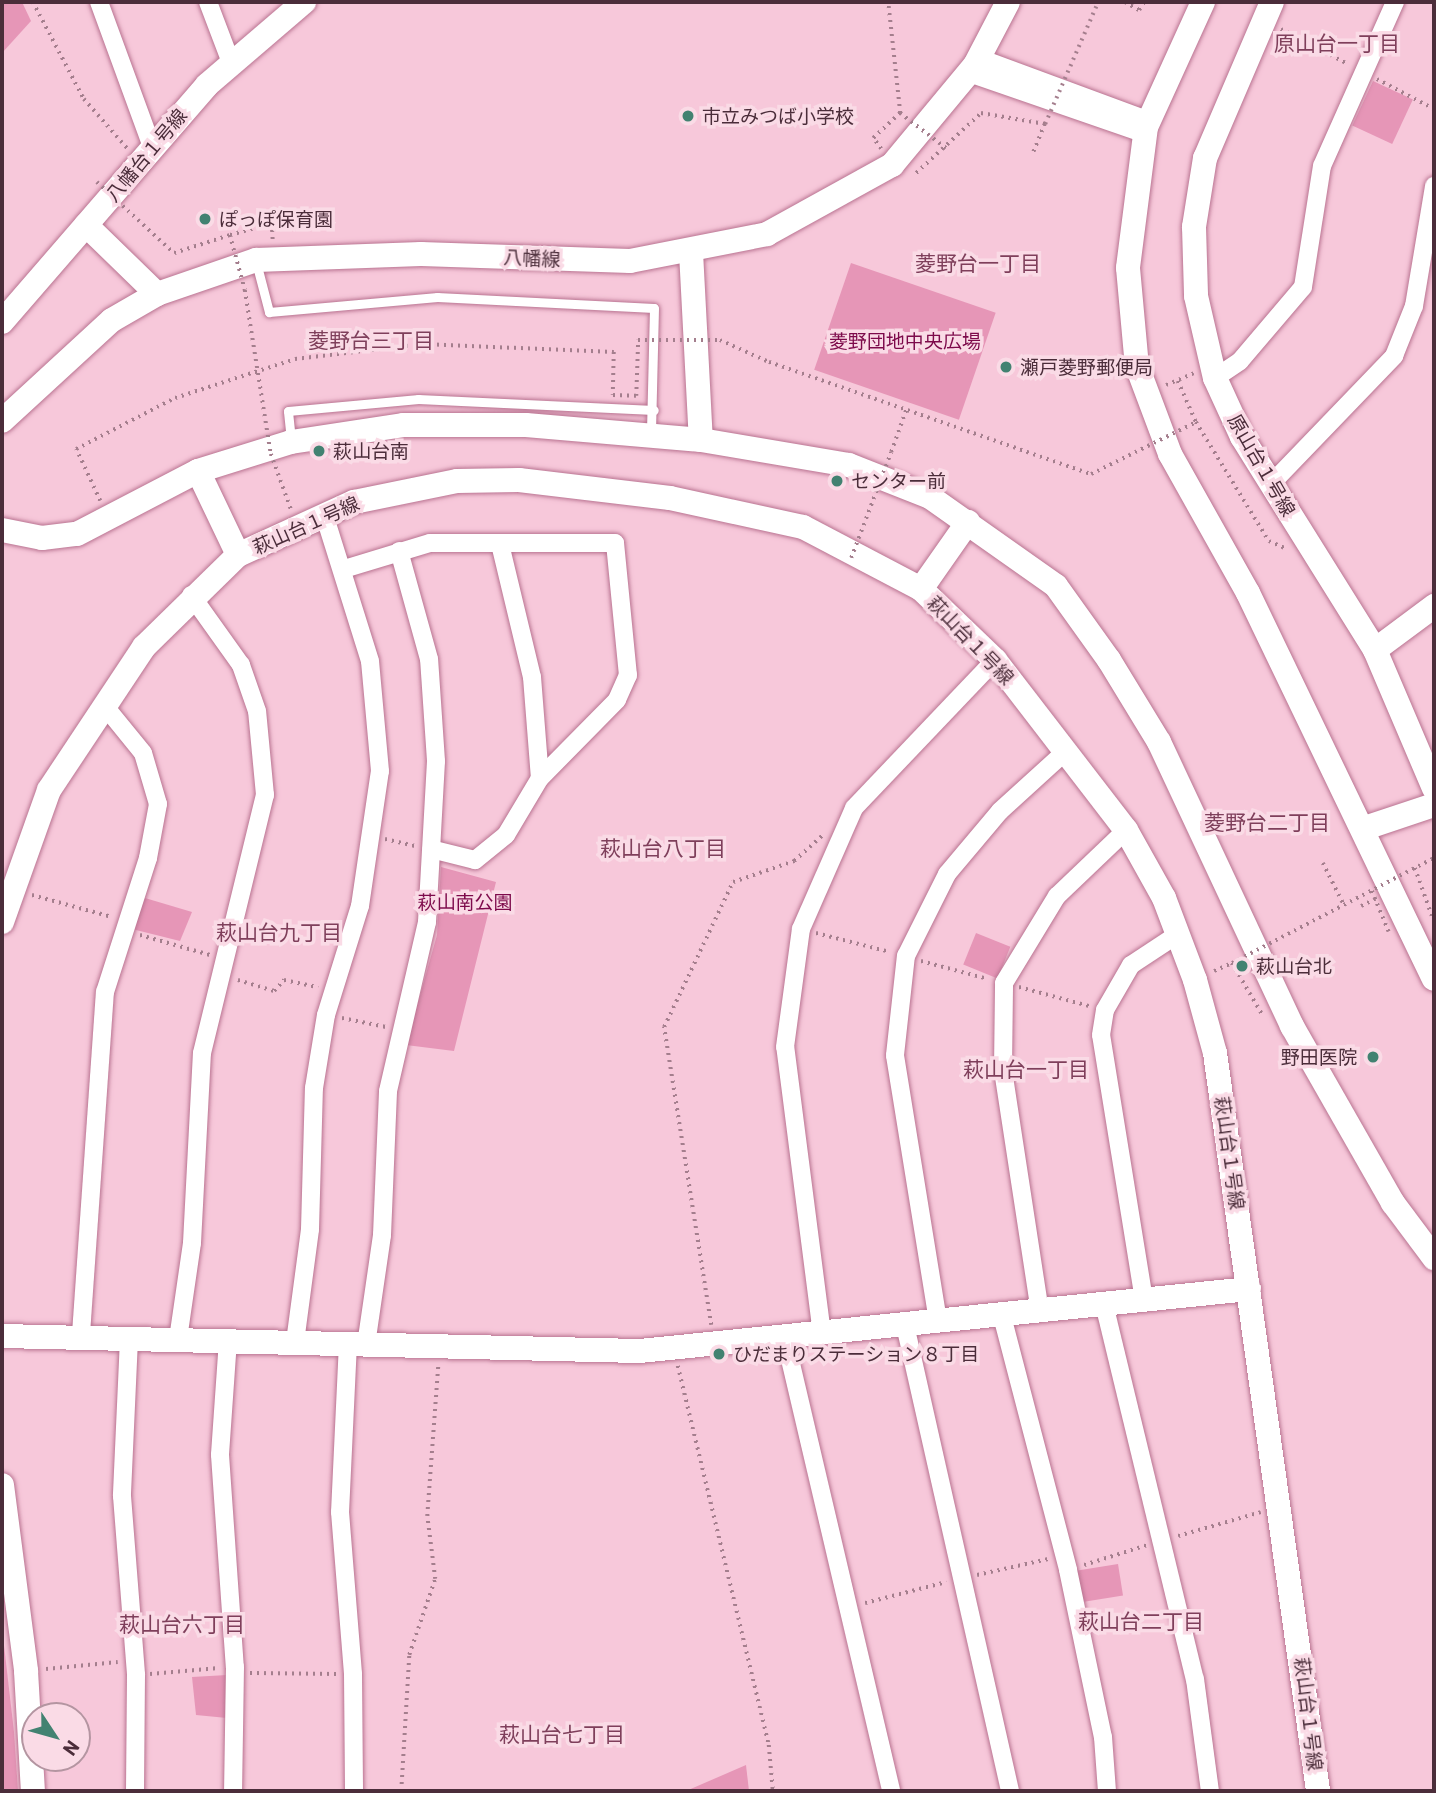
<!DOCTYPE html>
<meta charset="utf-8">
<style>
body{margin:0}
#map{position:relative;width:1436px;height:1793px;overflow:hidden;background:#f7c8da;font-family:Barlow,"Noto Sans JP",sans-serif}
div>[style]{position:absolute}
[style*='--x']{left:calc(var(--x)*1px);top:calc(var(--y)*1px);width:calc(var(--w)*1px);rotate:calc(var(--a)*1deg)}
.green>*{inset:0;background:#e696b7;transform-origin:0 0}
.path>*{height:3.5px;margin-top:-1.75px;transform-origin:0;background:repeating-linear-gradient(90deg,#a47e8d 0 2px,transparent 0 7px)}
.roads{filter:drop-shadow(0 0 2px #b97391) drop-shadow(0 0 2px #b97391)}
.lane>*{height:9px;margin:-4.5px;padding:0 4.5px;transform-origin:4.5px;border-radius:4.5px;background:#fff}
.street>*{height:18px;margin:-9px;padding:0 9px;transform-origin:9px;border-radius:9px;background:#fff}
.secondary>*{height:24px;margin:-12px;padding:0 12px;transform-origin:12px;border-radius:12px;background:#fff}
.path-bridge>*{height:3.5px;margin-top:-1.75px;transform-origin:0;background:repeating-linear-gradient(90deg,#a47e8d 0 2px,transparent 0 7px)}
.dots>*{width:19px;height:19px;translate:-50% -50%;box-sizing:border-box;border:4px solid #fadbe6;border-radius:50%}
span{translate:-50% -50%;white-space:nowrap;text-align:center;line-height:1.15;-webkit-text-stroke:7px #fadbe6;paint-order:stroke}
.poi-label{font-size:19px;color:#4b2d3a}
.left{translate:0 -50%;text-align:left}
.right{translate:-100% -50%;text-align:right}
.street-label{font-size:19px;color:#4b2d3a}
.park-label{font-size:19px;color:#7d0a4b}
.neighbourhood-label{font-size:21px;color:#7f3f5b}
.frame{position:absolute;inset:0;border:4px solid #4b2d3a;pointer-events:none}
.north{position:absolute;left:21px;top:1702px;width:70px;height:70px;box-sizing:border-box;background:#fadbe6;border:2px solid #b495a1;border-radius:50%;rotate:126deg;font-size:19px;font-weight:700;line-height:28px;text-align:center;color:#4b2d3a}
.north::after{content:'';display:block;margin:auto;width:24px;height:32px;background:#428271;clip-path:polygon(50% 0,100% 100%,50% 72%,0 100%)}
</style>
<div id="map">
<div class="green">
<i style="clip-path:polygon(2px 2px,22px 2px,31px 21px,2px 53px)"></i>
<i style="left:1373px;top:81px;width:44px;height:49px;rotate:25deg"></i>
<i style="left:851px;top:263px;width:153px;height:113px;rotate:19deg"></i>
<i style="clip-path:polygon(441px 867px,496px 882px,454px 1051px,406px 1045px,437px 935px)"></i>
<i style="clip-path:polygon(145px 898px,192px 912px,180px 941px,132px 929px)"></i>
<i style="left:976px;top:933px;width:37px;height:34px;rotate:22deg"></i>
<i style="left:1118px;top:1564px;width:32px;height:44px;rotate:81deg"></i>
<i style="clip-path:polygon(2px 1628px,14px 1732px,18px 1791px,2px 1791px)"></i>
<i style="clip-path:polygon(227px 1675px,227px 1718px,196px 1715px,192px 1677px)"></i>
<i style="clip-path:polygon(746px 1765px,749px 1791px,686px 1791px)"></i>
</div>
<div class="path">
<i style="--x:33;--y:2;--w:110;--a:62.3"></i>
<i style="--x:84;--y:99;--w:67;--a:48.7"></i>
<i style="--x:1125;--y:2;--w:16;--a:30"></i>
<i style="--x:1139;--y:10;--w:9;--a:-58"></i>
<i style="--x:1281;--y:29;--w:76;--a:27.6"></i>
<i style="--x:1377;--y:79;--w:64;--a:27.8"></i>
<i style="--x:881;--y:149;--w:14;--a:-126"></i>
<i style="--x:873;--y:138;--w:37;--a:-43"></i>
<i style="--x:900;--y:113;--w:112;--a:-96.2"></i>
<i style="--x:916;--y:173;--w:88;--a:-42.7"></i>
<i style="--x:981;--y:113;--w:65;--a:9.8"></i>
<i style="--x:1045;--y:124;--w:32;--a:112"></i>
<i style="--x:230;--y:235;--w:44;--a:-15.9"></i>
<i style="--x:272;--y:223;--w:17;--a:87"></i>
<i style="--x:769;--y:362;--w:341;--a:19.2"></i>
<i style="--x:1178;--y:381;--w:45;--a:66.3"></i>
<i style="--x:1196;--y:422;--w:140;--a:58.5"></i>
<i style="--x:1269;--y:541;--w:20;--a:24"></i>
<i style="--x:1166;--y:385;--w:30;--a:-23"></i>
<i style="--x:891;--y:452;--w:45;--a:-70.3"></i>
<i style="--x:100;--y:501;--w:57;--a:-114.8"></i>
<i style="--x:76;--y:449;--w:111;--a:-27.3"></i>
<i style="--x:175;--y:398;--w:126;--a:-18"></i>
<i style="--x:295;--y:359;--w:129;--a:-6.7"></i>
<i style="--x:423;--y:344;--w:191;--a:2.4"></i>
<i style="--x:614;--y:352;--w:43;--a:91.3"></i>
<i style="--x:385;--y:839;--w:31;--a:13"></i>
<i style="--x:1323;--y:863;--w:47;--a:63.4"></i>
<i style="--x:1415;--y:868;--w:51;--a:70.5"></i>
<i style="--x:32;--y:895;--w:83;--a:15.4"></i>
<i style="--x:1361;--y:906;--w:16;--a:-27"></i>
<i style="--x:816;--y:933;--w:76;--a:14.4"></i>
<i style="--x:140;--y:935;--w:73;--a:15.9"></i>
<i style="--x:921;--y:961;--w:69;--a:15"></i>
<i style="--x:1214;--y:971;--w:20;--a:-24"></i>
<i style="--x:1232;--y:963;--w:59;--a:59.5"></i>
<i style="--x:238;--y:980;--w:38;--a:17"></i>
<i style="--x:274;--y:991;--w:15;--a:-48"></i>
<i style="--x:284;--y:980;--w:35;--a:12"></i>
<i style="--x:1019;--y:987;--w:73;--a:15.2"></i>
<i style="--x:342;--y:1018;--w:45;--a:11.6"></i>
<i style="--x:711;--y:1325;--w:302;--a:-99"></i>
<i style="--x:664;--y:1027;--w:161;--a:-64.6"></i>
<i style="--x:733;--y:882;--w:65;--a:-19"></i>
<i style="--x:794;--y:861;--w:39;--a:-42"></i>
<i style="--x:678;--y:1366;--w:390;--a:76.5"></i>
<i style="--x:769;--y:1745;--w:46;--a:85"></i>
<i style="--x:1178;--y:1536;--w:86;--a:-16.1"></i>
<i style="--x:1084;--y:1565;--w:66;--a:-17.6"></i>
<i style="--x:977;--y:1575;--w:73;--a:-12.7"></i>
<i style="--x:865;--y:1603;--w:84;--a:-14.5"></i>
<i style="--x:46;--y:1669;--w:72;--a:-5.6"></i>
<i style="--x:250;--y:1673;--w:87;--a:0.7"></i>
<i style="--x:150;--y:1674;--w:69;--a:-5"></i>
<i style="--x:401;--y:1791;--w:136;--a:-86.6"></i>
<i style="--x:409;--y:1655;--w:80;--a:-71.1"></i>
<i style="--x:435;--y:1579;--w:64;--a:-97.2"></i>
<i style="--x:427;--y:1516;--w:151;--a:-85.8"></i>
</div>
<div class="roads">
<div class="lane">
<i style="--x:256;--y:262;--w:52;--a:75.4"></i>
<i style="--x:269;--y:312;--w:169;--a:-5.1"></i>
<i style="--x:437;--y:297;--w:217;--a:2.9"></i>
<i style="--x:654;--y:308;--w:126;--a:91.4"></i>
<i style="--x:291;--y:440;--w:29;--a:-96"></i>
<i style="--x:288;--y:411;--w:131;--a:-5.3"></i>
<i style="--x:418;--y:399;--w:236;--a:2.7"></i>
</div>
<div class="street">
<i style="--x:99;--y:2;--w:154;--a:69.9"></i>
<i style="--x:208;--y:2;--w:62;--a:69.2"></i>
<i style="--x:979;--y:58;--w:181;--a:20.3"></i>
<i style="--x:969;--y:73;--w:186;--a:19.1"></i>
<i style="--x:1215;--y:378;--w:30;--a:-34"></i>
<i style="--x:1240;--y:361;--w:97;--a:-49.6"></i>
<i style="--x:1303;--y:287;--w:122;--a:-81.1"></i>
<i style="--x:1322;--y:166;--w:180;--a:-66"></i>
<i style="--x:1271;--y:484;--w:178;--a:-46.1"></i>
<i style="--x:1394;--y:356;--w:54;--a:-68.2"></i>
<i style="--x:1414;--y:306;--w:122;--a:-80.5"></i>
<i style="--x:500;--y:544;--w:137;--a:76.5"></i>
<i style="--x:532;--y:677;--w:101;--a:85.5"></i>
<i style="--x:344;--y:569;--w:90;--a:-16.8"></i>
<i style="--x:430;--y:543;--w:185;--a:0"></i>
<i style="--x:615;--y:543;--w:133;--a:84.4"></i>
<i style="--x:628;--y:675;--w:27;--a:114"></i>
<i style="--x:617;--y:700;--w:110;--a:134.6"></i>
<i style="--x:540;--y:778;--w:66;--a:120.8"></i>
<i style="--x:506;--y:835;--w:40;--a:141"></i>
<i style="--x:475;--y:860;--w:45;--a:-166"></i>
<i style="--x:1144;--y:1300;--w:268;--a:-99.2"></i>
<i style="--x:1101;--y:1035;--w:25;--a:-81"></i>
<i style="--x:1105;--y:1010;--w:52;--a:-60"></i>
<i style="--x:1131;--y:965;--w:56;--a:-33.4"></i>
<i style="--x:1104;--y:1304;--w:386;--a:76.4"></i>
<i style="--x:1195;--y:1679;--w:113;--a:82.4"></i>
<i style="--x:1040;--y:1312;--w:246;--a:-98.7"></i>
<i style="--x:1003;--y:1069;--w:86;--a:-89.3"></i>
<i style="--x:1004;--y:983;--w:102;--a:-58.7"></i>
<i style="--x:1057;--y:896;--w:95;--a:-43.7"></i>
<i style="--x:1002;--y:1316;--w:262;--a:75.4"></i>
<i style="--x:1068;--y:1570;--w:171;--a:78.2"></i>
<i style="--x:1103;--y:1737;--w:54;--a:85.8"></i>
<i style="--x:938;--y:1321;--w:269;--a:-99.2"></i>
<i style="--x:895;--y:1055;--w:100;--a:-83.7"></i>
<i style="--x:906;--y:956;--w:92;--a:-63.4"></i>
<i style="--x:947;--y:874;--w:82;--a:-49.9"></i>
<i style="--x:1000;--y:811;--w:89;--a:-42.3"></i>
<i style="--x:905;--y:1325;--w:478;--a:77.3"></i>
<i style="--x:81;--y:1334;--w:343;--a:-86"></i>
<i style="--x:105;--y:992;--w:141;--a:-72.2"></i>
<i style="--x:148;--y:858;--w:55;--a:-79.5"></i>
<i style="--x:158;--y:804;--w:53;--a:-106.4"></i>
<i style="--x:143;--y:753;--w:63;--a:-129.2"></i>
<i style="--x:822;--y:1334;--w:289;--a:-97.3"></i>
<i style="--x:785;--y:1047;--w:119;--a:-82.3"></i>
<i style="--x:801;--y:929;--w:132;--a:-66.3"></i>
<i style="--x:854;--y:808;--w:204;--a:-46.4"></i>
<i style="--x:785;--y:1338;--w:465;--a:76.8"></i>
<i style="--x:129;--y:1339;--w:157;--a:92.6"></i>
<i style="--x:122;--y:1496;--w:180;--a:85.5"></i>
<i style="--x:136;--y:1675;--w:116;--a:90.5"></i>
<i style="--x:178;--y:1339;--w:97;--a:-81.7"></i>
<i style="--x:192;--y:1243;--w:190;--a:-87"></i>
<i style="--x:202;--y:1053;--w:266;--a:-76.3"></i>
<i style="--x:265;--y:795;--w:84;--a:-95.4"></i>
<i style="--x:257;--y:711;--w:49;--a:-109.2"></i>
<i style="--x:241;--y:665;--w:86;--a:-125.5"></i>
<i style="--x:228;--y:1340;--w:115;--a:94"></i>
<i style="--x:220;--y:1455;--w:213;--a:86"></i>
<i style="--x:235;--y:1667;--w:124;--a:90.9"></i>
<i style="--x:295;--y:1342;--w:114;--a:-82.4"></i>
<i style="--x:310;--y:1229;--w:141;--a:-88.4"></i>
<i style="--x:314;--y:1088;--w:74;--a:-80.7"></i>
<i style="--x:326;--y:1015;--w:114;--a:-72.7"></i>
<i style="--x:360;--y:906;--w:136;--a:-81.6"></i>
<i style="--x:380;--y:771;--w:110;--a:-95.2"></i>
<i style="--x:370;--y:661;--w:154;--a:-107.4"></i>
<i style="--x:348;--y:1343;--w:169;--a:92.7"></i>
<i style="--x:340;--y:1512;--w:163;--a:85.4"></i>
<i style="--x:353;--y:1674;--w:117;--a:89.5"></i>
<i style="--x:366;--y:1345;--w:111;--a:-81.7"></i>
<i style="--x:382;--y:1235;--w:144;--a:-87.6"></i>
<i style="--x:388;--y:1091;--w:173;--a:-77"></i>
<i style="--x:427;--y:922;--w:161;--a:-86.8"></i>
<i style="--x:436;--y:761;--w:102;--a:-93.9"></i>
<i style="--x:429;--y:659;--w:112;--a:-105.5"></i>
</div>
<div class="secondary">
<i style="--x:1203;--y:2;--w:137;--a:114.5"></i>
<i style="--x:1146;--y:127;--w:142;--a:97.3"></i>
<i style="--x:1128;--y:268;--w:98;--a:84.8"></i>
<i style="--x:1137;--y:366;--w:94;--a:69.4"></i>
<i style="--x:1170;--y:454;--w:159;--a:60.7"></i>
<i style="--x:1248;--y:593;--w:428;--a:64.3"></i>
<i style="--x:1272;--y:2;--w:170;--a:113.2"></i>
<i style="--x:1205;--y:158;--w:70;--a:99.1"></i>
<i style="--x:1194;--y:227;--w:69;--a:88.3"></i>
<i style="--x:1196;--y:296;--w:84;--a:77"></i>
<i style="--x:1215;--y:378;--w:65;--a:65.4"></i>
<i style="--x:1242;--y:437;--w:251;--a:58"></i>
<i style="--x:1375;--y:650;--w:150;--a:66.9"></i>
<i style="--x:86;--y:225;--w:99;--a:44.2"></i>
<i style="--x:691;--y:252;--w:188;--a:87"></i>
<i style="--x:2;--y:322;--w:313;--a:-49.1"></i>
<i style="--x:207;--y:85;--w:128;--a:-40.6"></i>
<i style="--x:2;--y:421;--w:149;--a:-42.6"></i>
<i style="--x:112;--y:320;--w:52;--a:-30"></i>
<i style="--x:157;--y:294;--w:105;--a:-19"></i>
<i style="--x:256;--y:260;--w:165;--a:-2.1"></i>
<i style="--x:421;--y:254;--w:209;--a:1.9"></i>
<i style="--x:630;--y:261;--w:140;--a:-11.1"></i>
<i style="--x:767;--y:234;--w:143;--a:-28.9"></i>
<i style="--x:892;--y:165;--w:130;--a:-50.3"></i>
<i style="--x:975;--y:65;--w:71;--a:-62.4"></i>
<i style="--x:198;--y:471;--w:93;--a:64.5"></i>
<i style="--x:2;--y:530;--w:41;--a:11.3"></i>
<i style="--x:42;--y:538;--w:35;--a:-7"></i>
<i style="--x:77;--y:534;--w:136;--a:-27.5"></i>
<i style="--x:198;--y:471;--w:97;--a:-17.3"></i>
<i style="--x:291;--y:442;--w:113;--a:-8.6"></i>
<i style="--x:403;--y:425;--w:123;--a:0"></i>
<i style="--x:526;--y:425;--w:176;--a:4.9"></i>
<i style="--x:701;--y:440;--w:150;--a:9.6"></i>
<i style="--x:849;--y:465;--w:87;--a:21.6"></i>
<i style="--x:930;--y:497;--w:154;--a:35.2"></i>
<i style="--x:1056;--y:586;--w:91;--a:54.4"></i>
<i style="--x:1109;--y:660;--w:96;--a:58.6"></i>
<i style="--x:1159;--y:742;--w:314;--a:64.9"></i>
<i style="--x:1292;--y:1026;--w:204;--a:60.3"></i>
<i style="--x:1393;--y:1203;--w:69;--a:53.3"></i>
<i style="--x:921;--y:589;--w:82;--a:-55"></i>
<i style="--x:1375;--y:650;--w:74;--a:-36.7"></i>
<i style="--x:1365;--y:828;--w:73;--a:-18.4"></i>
<i style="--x:2;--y:922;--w:140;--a:-70.4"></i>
<i style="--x:49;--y:790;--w:172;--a:-56.4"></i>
<i style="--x:144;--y:647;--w:132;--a:-44.4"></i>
<i style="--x:238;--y:555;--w:128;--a:-24.6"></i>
<i style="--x:354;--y:502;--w:105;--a:-11.5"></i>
<i style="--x:457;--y:481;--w:62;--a:-0.9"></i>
<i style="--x:519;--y:480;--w:152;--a:6.8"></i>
<i style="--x:670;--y:498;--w:136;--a:12.3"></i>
<i style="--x:803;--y:527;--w:133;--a:27.7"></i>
<i style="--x:921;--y:589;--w:103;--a:43.8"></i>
<i style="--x:995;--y:660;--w:215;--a:52.4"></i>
<i style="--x:1126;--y:830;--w:78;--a:60.8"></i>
<i style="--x:1164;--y:898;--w:88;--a:69.3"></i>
<i style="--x:1195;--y:980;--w:76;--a:74.7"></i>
<i style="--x:1215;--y:1053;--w:745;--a:82.05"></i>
<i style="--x:2;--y:1336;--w:638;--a:1.35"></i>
<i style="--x:640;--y:1351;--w:612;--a:-5.81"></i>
<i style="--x:2;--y:1485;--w:188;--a:82.6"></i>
<i style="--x:26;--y:1671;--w:120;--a:86.7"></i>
</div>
</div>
<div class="path-bridge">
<i style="--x:900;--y:113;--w:58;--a:37.3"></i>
<i style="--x:1045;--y:124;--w:133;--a:-66.5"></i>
<i style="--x:97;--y:182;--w:105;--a:42.7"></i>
<i style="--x:174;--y:253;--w:59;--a:-17.8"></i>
<i style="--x:230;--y:235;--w:57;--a:74.7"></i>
<i style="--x:245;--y:290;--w:166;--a:81"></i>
<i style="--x:271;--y:454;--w:62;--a:70.1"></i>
<i style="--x:613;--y:395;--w:23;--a:2"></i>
<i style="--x:636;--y:396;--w:56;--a:-88"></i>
<i style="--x:638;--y:340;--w:82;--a:0"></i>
<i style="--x:720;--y:340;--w:54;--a:24.2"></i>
<i style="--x:1091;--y:474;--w:117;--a:-26.3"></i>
<i style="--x:851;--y:558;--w:113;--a:-69.3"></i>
<i style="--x:1372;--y:891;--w:44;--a:67.5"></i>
<i style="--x:1232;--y:963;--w:228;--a:-27.5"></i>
</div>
<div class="dots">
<i style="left:688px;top:116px;background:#428271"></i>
<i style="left:205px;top:219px;background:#428271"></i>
<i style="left:1006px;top:367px;background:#428271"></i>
<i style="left:319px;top:451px;background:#428271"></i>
<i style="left:837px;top:481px;background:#428271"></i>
<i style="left:1242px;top:966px;background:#428271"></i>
<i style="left:1373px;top:1057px;background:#428271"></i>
<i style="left:719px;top:1354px;background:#428271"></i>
</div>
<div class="poi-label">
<span class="left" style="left:702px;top:116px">市立みつば小学校</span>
<span class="left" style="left:219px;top:219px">ぽっぽ保育園</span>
<span class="left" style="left:1020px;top:367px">瀬戸菱野郵便局</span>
<span class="left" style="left:333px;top:451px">萩山台南</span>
<span class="left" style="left:851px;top:481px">センター前</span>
<span class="left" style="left:1256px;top:966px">萩山台北</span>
<span class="right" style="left:1357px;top:1057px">野田医院</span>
<span class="left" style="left:733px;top:1354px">ひだまりステーション８丁目</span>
</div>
<div class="street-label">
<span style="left:146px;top:155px;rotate:-50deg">八幡台１号線</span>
<span style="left:532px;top:258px;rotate:2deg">八幡線</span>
<span style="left:1262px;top:465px;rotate:60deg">原山台１号線</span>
<span style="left:306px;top:525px;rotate:-24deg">萩山台１号線</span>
<span style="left:971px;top:640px;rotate:46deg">萩山台１号線</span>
<span style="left:1230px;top:1153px;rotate:82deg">萩山台１号線</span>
<span style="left:1309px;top:1714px;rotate:83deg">萩山台１号線</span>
</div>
<div class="park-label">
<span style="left:905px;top:341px">菱野団地中央広場</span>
<span style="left:465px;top:902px">萩山南公園</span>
</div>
<div class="neighbourhood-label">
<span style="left:1337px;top:43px">原山台一丁目</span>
<span style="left:978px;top:263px">菱野台一丁目</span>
<span style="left:371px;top:340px">菱野台三丁目</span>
<span style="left:1267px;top:822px">菱野台二丁目</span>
<span style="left:663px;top:848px">萩山台八丁目</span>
<span style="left:279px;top:932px">萩山台九丁目</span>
<span style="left:1026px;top:1069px">萩山台一丁目</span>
<span style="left:1141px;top:1621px">萩山台二丁目</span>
<span style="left:182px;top:1624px">萩山台六丁目</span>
<span style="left:562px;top:1734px">萩山台七丁目</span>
</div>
<div class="frame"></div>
<div class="north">N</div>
</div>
